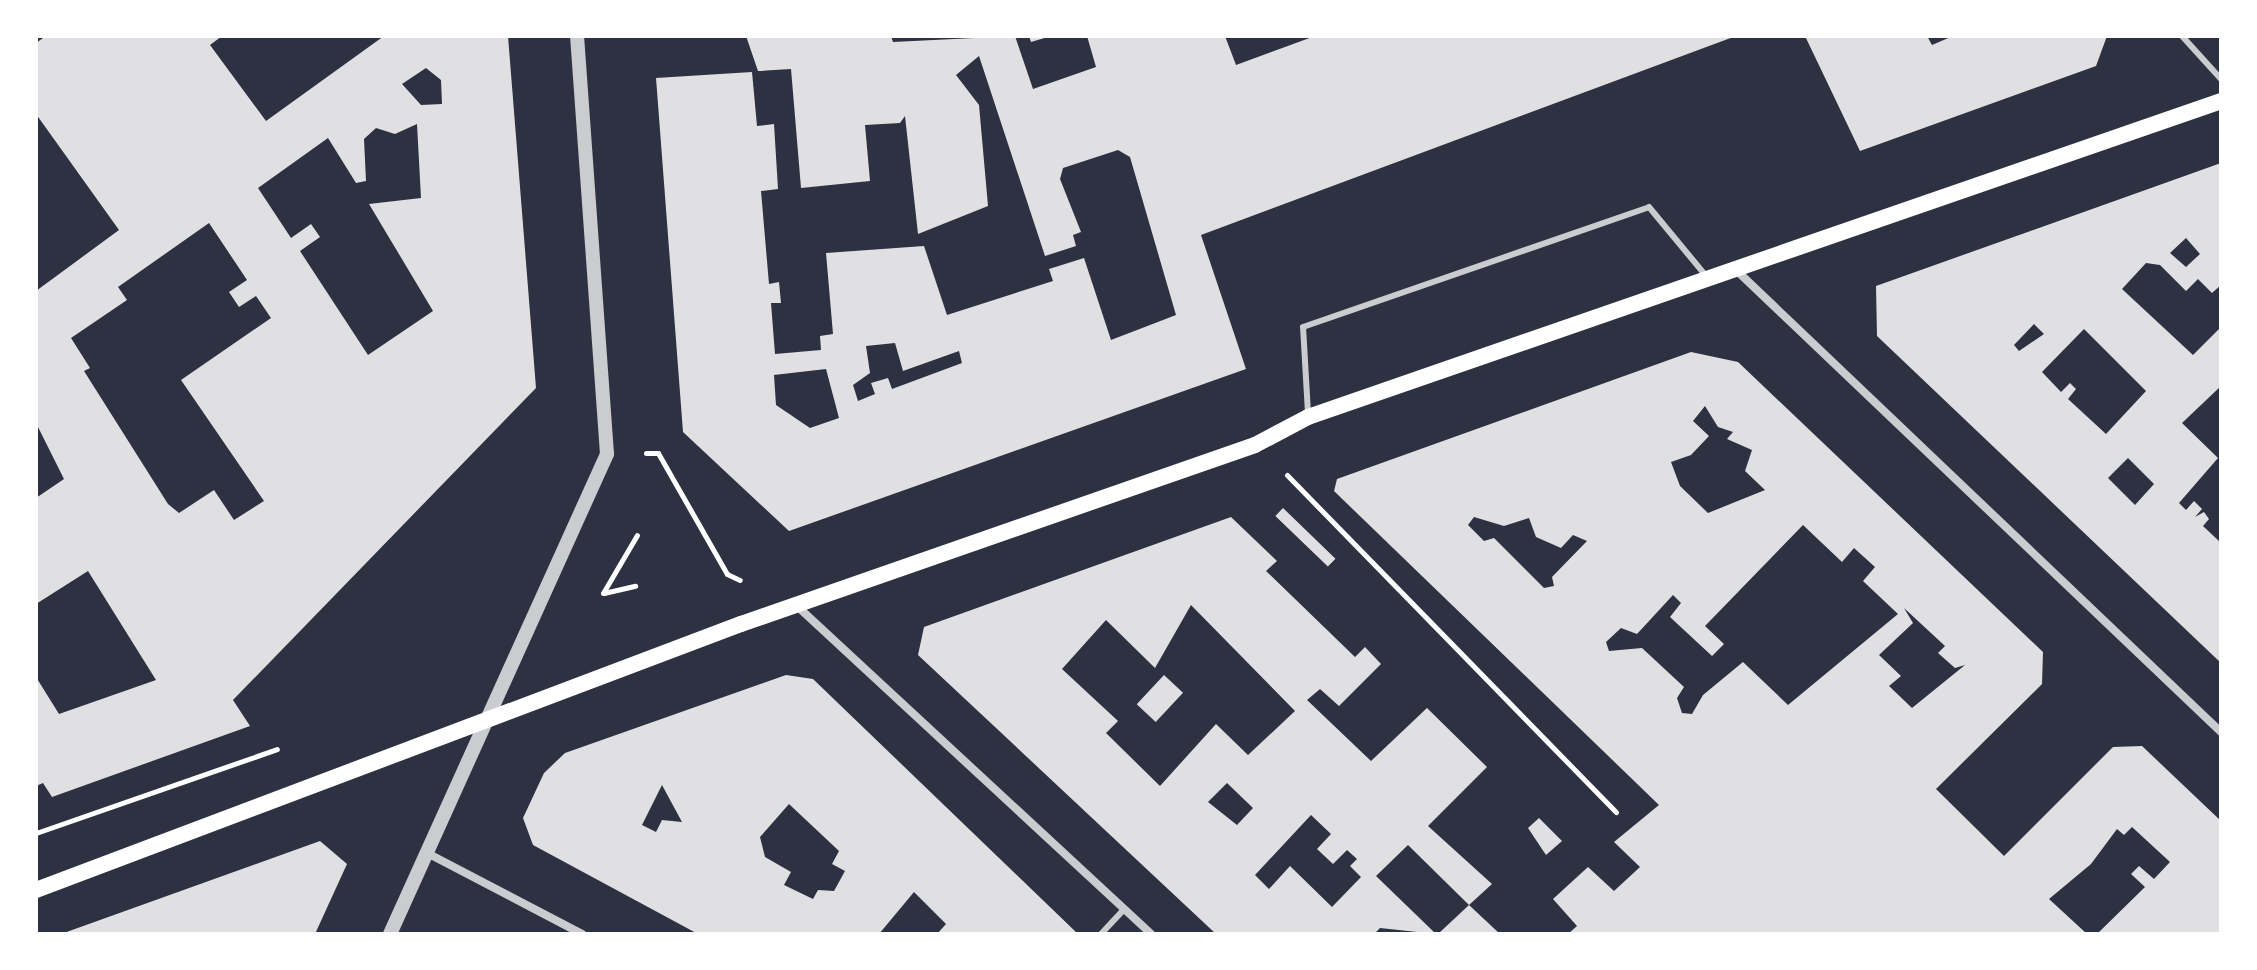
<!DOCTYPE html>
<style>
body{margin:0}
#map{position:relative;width:2257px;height:970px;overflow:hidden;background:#2d3142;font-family:"Exo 2",sans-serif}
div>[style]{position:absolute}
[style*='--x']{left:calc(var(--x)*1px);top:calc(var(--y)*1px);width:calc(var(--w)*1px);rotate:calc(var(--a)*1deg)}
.building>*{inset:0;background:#e0e0e3;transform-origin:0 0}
.path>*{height:5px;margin:-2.5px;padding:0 2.5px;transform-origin:2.5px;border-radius:2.5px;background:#fff}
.service>*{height:6px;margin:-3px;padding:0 3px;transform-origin:3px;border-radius:3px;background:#caccd0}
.minor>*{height:8px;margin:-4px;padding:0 4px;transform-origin:4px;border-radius:4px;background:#caccd0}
.tertiary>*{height:14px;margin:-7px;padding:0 7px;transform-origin:7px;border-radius:7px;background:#caccd0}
.secondary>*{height:16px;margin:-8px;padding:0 8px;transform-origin:8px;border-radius:8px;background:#fff}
span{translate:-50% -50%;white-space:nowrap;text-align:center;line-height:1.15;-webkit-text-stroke:7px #fff;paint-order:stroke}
.frame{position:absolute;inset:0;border:38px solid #fff;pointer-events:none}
</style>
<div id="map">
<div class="building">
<i style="clip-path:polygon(evenodd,46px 36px,222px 36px,210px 45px,266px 121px,384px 36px,508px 36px,536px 388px,233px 700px,250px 726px,52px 797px,43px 783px,36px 786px,36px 677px,59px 714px,156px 680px,88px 571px,36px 604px,36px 498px,64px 479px,36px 423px,36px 291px,119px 230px,36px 114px,36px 43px,46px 36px,426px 68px,441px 80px,442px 104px,421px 105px,402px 84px,426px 68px,46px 36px,417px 124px,421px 198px,369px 204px,433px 311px,368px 355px,300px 251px,320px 237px,311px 224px,291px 238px,258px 188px,328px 138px,356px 183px,366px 181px,364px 139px,376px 128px,395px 134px,417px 124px,46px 36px,209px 223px,247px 280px,229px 292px,239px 307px,256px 296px,271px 318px,181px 380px,264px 501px,234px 520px,214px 490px,179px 513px,168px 504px,84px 371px,90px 368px,71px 338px,127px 300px,118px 287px,209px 223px)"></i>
<i style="clip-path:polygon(evenodd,746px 36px,891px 36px,893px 42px,1015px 36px,1033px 89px,1096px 67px,1087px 36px,1225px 36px,1236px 65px,1315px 36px,1736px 36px,1201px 235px,1246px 369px,789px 531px,683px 432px,656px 78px,752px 72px,757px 126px,774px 124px,778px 189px,761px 191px,769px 284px,779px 282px,781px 303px,771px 303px,775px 354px,821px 350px,820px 336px,833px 334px,826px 253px,924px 246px,947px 315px,1053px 281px,1049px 269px,1084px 258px,1111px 340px,1176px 315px,1130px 157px,1118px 150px,1063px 168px,1060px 179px,1081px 232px,1073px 235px,1076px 246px,1045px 256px,979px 56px,956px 75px,979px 105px,988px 206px,918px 234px,905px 116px,900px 123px,865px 125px,870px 181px,801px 188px,791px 69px,758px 71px,746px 36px,895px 343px,903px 371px,959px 351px,962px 363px,892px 389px,888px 378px,871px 383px,875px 394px,858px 401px,853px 385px,870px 373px,866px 346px,895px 343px,746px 36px,826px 369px,839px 418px,810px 428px,776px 405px,774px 375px,826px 369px)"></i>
<i style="clip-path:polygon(1029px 36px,1048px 36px,1048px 37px,1031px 42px)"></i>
<i style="clip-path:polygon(1805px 36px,1927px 36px,1932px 45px,1953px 36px,2107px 36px,2096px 66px,1860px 151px)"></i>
<i style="clip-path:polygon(evenodd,2221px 163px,2221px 285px,2212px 293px,2198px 279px,2186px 291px,2160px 265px,2146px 263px,2122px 289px,2193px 355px,2221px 327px,2221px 386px,2182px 423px,2218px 458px,2179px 503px,2186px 510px,2194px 501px,2202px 509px,2195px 517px,2204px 512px,2209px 519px,2203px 526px,2221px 543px,2221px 663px,1877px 336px,1876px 286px,2221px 163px,2186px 238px,2200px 254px,2186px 267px,2170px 253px,2186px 238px,2221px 163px,2034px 324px,2044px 334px,2019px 351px,2014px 345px,2034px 324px,2221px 163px,2084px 329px,2146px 391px,2106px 434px,2068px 399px,2076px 389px,2070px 383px,2061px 392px,2042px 372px,2084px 329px,2221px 163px,2128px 458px,2154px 484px,2135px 505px,2108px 478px,2128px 458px)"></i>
<i style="clip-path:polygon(evenodd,1691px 352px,1738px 362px,2043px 652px,2042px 684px,1936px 789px,2004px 856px,2113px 747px,2142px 746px,2221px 821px,2221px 934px,2097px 934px,2145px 887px,2131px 874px,2139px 866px,2154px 879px,2170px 862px,2132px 827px,2124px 835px,2117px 829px,2091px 864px,2049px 899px,2087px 934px,1568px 934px,1577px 926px,1553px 899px,1588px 867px,1614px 891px,1640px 867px,1614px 842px,1659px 805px,1334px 491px,1337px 479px,1691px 352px,1705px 406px,1718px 427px,1733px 432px,1727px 439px,1752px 450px,1745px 471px,1765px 490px,1708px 513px,1680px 486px,1671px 462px,1691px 455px,1709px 436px,1693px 421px,1705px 406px,1691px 352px,1474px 517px,1504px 526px,1529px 518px,1536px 537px,1561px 548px,1573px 535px,1587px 541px,1552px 577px,1554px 586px,1544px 588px,1494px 538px,1484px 541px,1468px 525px,1474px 517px,1691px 352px,1803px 525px,1842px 562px,1854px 548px,1875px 567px,1863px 581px,1898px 614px,1788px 705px,1743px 662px,1703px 695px,1692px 714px,1682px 713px,1677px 698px,1684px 687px,1642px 648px,1609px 651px,1606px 642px,1621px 628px,1637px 634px,1673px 595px,1681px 603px,1670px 617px,1712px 656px,1724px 644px,1705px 626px,1803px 525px,1691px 352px,1904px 608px,1945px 646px,1938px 653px,1955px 668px,1965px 665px,1912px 708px,1889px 686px,1901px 676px,1879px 655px,1913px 623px,1904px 608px)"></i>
<i style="left:1283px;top:508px;width:73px;height:11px;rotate:44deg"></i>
<i style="clip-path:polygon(evenodd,1231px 517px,1277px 561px,1266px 571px,1355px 657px,1365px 647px,1381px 664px,1339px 706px,1320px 689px,1307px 700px,1371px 761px,1427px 708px,1487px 767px,1428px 826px,1492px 884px,1469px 905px,1408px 845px,1376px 876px,1436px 934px,1380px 928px,1374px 934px,1216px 934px,918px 655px,924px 627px,1231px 517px,1191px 605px,1295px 711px,1248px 755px,1216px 724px,1160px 786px,1106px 733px,1118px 721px,1062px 669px,1106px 620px,1155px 668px,1191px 605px,1231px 517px,1227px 783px,1253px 808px,1237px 825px,1208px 802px,1227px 783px,1231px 517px,1311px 815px,1331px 834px,1317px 849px,1333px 864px,1347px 850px,1357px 859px,1350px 866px,1361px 877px,1332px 907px,1290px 866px,1269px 889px,1255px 875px,1311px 815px)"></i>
<i style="clip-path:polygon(evenodd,786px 675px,813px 679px,1078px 934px,937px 934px,946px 924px,914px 892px,879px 934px,698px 934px,533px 845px,523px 818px,544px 773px,565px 753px,786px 675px,662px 785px,682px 822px,662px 820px,656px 832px,642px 825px,662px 785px,786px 675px,789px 804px,839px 851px,832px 864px,845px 871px,834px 891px,818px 890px,813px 899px,784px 885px,791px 872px,765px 857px,760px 837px,789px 804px)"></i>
<i style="left:1164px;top:675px;width:26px;height:40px;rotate:43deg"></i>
<i style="clip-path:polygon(1539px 818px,1562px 841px,1546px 855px,1528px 828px)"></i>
<i style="clip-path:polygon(320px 841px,347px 864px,315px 934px,61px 934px)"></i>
<i style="clip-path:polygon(1469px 905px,1500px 934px,1438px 934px)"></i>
</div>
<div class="path">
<i style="--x:646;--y:453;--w:12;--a:0"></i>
<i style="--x:658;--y:453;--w:139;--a:60.3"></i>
<i style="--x:727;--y:574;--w:14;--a:25"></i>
<i style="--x:1287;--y:475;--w:471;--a:45.7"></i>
<i style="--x:603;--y:593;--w:67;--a:-59.6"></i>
<i style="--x:604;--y:593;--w:32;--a:-13"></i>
<i style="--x:36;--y:833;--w:255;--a:-19.2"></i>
</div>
<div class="service">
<i style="--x:2182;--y:36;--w:58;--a:47.8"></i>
<i style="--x:1308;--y:413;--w:86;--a:-93.3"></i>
<i style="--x:1303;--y:327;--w:366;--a:-19.1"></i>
<i style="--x:1649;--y:207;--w:91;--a:50.4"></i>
<i style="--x:1101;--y:934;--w:34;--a:-47"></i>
</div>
<div class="minor">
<i style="--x:1735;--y:269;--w:671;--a:43.61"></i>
<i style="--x:797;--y:606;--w:483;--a:42.8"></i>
<i style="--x:429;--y:854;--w:173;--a:27.6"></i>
</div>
<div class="tertiary">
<i style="--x:390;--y:934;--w:527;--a:-65.67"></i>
<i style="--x:607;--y:454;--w:419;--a:-94.1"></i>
</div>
<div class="secondary">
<i style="--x:36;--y:890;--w:754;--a:-20.67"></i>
<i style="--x:741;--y:624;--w:544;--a:-19.2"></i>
<i style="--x:1255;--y:445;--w:60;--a:-27.8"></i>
<i style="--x:1308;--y:417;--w:966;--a:-19.09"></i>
</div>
<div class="frame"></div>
</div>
